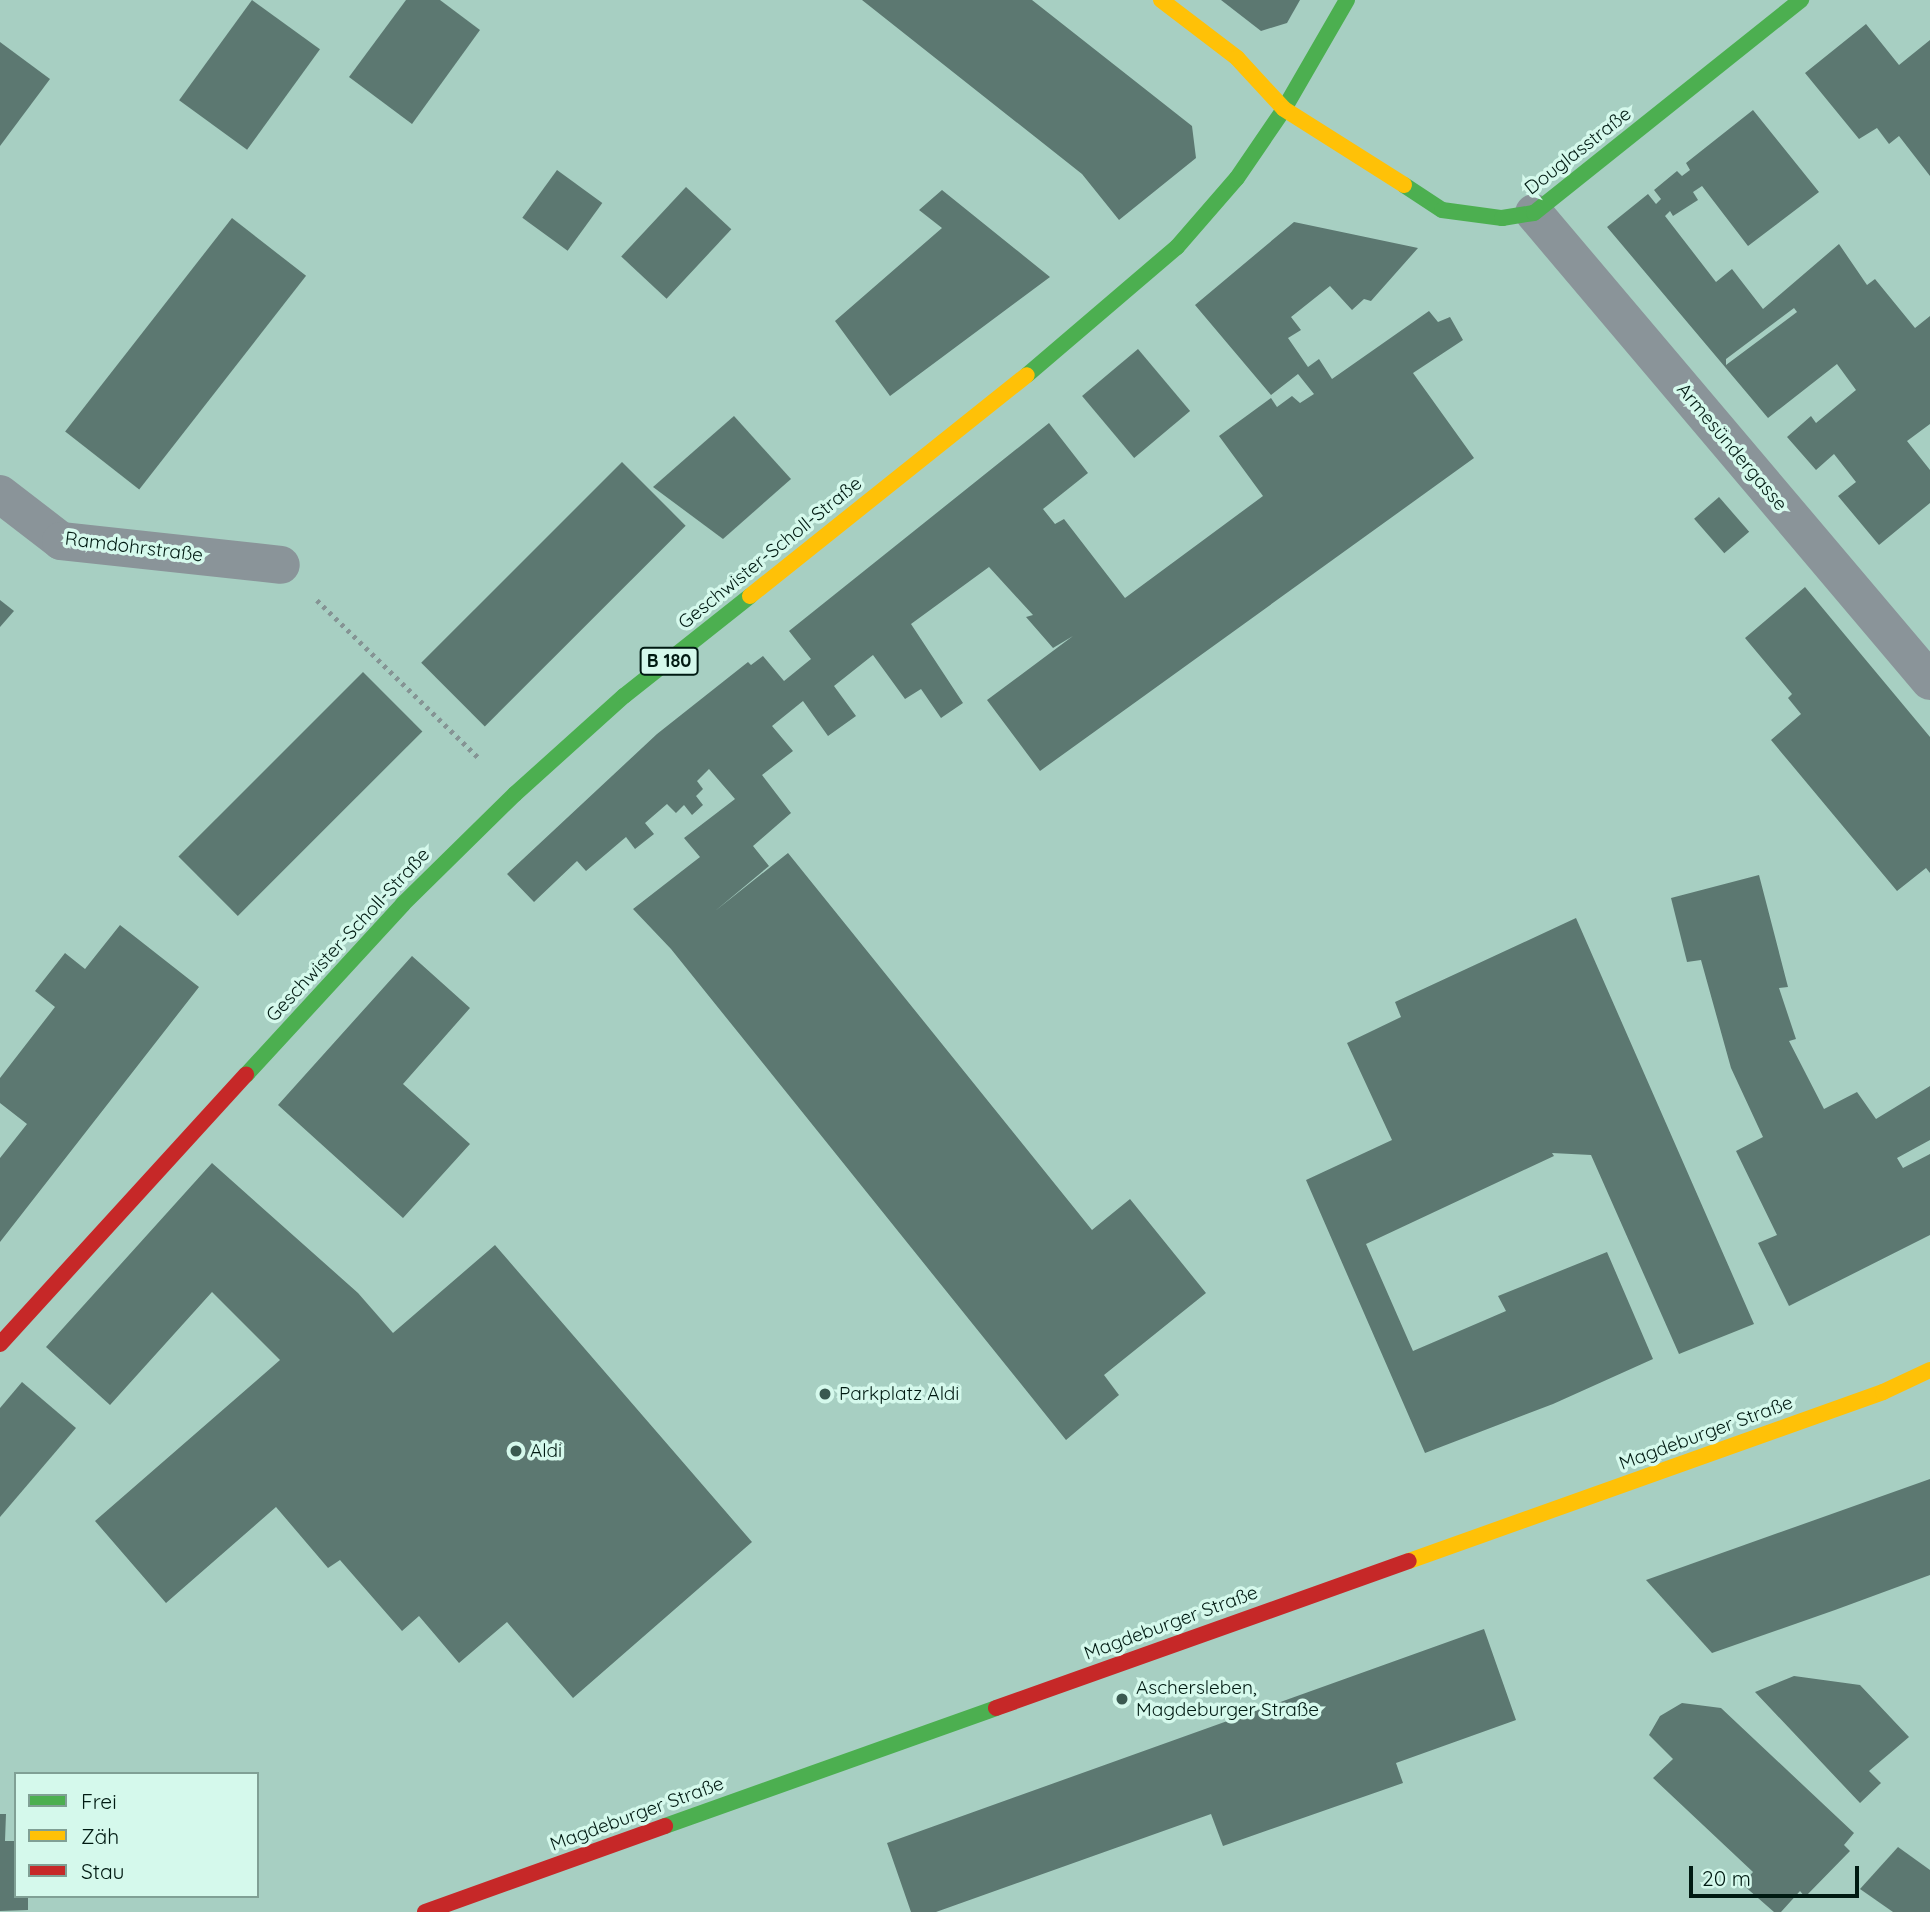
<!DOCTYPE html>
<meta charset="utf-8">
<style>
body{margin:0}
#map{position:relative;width:1930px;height:1912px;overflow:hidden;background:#a7cfc2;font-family:Quicksand,sans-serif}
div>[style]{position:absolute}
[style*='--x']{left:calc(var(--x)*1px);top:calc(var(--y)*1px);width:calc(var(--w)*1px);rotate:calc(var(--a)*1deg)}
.building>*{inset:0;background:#5c7871;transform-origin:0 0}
.path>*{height:4.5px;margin-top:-2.25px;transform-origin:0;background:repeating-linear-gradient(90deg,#859494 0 3.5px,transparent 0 8.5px)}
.street>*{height:38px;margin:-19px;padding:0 19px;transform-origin:19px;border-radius:19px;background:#8a9499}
.fast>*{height:16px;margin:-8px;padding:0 8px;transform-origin:8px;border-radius:8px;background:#4caf50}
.slow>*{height:16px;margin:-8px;padding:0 8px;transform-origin:8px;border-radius:8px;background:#ffc107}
.jam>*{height:16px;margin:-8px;padding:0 8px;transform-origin:8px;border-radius:8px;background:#c62828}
.dots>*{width:19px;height:19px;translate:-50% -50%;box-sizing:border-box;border:4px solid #d5f9ec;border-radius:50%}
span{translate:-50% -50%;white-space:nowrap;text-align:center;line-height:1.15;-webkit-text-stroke:7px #d5f9ec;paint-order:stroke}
.shield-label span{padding:2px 5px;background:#d5f9ec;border:2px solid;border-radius:5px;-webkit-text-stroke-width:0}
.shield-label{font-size:18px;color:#001a12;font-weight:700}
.street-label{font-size:19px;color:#001a12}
.poi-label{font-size:19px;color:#001a12}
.left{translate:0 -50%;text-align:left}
.legend{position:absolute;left:14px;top:1772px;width:245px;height:126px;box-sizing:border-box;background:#d5f9ec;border:2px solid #80a095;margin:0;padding:9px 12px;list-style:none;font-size:21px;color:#001a12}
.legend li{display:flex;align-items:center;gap:14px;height:35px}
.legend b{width:35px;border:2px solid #80a095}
.scale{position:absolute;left:1689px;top:1866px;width:170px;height:32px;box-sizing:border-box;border:4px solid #001a12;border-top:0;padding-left:9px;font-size:21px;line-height:24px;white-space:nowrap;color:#001a12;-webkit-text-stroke:5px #d5f9ec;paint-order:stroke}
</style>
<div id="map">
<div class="building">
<i style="left:252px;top:0;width:84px;height:124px;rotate:36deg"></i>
<i style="clip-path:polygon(406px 0,440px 0,480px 30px,412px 124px,349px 77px)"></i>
<i style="clip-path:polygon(862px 0,1032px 0,1192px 126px,1196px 158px,1119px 220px,1082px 174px)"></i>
<i style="clip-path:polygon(1221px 0,1300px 0,1287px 23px,1261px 31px)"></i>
<i style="clip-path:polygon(1866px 24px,1899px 65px,1930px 40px,1930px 176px,1899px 136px,1889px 144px,1877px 128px,1859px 139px,1805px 73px)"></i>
<i style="clip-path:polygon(0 42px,50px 79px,0 146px)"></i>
<i style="clip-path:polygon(evenodd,1753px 110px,1819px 192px,1748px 246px,1702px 186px,1693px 192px,1698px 200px,1673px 216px,1670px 211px,1665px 216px,1716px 282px,1732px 269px,1763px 309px,1839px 244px,1867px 285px,1875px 279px,1915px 328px,1930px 316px,1930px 424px,1907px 441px,1930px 470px,1930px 503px,1879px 545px,1838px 496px,1856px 482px,1834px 454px,1816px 470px,1787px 437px,1811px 416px,1816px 423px,1856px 390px,1837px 364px,1768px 418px,1607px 227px,1648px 194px,1656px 204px,1661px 199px,1654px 190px,1677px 171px,1682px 176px,1690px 170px,1686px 163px,1753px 110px,1794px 308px,1797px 312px,1726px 365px,1726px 359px,1794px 308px)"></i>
<i style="left:557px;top:170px;width:56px;height:59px;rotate:36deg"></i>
<i style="left:686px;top:187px;width:62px;height:95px;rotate:43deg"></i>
<i style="clip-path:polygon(942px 190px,1050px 277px,890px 396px,835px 321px,942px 228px,919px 210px)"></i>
<i style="left:232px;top:218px;width:94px;height:271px;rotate:38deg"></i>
<i style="clip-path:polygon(1294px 222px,1418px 248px,1371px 301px,1364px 299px,1352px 310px,1330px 286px,1291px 317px,1301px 330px,1288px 338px,1308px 367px,1319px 359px,1332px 379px,1429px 311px,1438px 322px,1450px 317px,1463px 340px,1413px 373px,1474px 458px,1040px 771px,987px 700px,1073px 636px,1053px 648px,1026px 617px,1033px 615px,989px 567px,911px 624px,963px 703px,941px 718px,921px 689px,905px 699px,873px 655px,834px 686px,856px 716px,828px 736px,803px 701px,772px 726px,793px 751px,762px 775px,791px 813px,753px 846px,769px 866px,715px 911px,788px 853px,1092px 1230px,1130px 1199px,1206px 1293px,1104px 1375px,1119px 1395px,1066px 1440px,671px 949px,633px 909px,700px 857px,684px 838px,735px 799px,709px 769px,697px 781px,703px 789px,696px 796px,703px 805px,692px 815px,684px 805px,676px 813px,667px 804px,645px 823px,654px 834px,635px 849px,626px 837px,586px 871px,577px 861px,534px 902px,507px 874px,657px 734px,748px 662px,751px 665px,763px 656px,784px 681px,811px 659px,789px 631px,1049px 423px,1088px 473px,1043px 509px,1055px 524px,1064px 519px,1125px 598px,1263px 496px,1219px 436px,1271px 398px,1277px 407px,1292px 396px,1300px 403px,1314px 394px,1298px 374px,1271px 395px,1195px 305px)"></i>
<i style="left:1138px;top:349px;width:81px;height:73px;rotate:50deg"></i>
<i style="clip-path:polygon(734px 416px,791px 479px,723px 539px,653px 487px)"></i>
<i style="left:622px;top:462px;width:90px;height:284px;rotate:45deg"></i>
<i style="left:1719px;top:497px;width:46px;height:33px;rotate:49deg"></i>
<i style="clip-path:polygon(1805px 587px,1930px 737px,1930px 873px,1926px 868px,1897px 891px,1771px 740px,1801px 714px,1788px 698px,1792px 694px,1745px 638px)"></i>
<i style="clip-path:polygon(0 600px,14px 611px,0 627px)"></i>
<i style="left:363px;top:672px;width:84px;height:261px;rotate:45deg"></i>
<i style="clip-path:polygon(1759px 875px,1788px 987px,1779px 988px,1796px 1039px,1789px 1041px,1824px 1109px,1857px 1092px,1876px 1119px,1930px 1086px,1930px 1140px,1897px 1158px,1903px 1168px,1930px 1154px,1930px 1235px,1789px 1306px,1758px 1243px,1777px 1235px,1736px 1151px,1763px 1137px,1731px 1068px,1701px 960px,1687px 962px,1671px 898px)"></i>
<i style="clip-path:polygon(1576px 918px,1754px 1324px,1679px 1354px,1591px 1155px,1552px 1153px,1554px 1156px,1366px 1244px,1413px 1351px,1506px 1311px,1498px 1296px,1607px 1252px,1653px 1359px,1553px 1404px,1425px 1453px,1306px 1180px,1392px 1140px,1347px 1043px,1401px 1017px,1395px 1002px)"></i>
<i style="clip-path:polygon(120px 925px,199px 987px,0 1242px,0 1158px,27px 1124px,0 1103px,0 1078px,55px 1007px,35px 991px,65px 953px,85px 969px)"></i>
<i style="clip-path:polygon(412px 956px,470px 1008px,403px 1084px,470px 1144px,403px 1218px,278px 1105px)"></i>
<i style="clip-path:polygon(212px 1163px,358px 1293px,393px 1333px,495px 1245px,752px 1542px,573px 1698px,507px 1622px,459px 1663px,419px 1616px,402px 1631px,340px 1560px,328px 1568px,276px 1507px,166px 1603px,95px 1521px,280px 1360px,212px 1292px,110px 1405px,46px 1347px)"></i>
<i style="clip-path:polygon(22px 1382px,76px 1428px,0 1517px,0 1408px)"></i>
<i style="clip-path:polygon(1930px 1479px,1930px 1575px,1835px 1610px,1712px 1653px,1646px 1580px)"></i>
<i style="clip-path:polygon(1484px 1629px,1516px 1720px,1396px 1763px,1403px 1783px,1223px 1846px,1211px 1814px,936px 1912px,911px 1912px,887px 1843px)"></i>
<i style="clip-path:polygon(1794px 1676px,1860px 1685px,1909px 1737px,1869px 1771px,1881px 1783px,1860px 1803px,1755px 1692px)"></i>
<i style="clip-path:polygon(1682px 1703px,1721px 1708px,1854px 1833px,1844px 1845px,1850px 1851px,1805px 1897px,1800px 1891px,1781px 1912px,1774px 1912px,1742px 1884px,1753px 1872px,1653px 1778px,1673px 1759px,1649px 1735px,1660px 1716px)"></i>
<i style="clip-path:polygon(0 1814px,6px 1814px,5px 1841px,16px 1841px,16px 1896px,28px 1896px,28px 1910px,0 1911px)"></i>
<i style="clip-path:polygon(1898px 1847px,1930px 1870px,1930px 1912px,1893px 1912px,1860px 1889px)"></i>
</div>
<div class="path">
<i style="--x:317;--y:600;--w:229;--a:44.3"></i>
</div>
<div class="street">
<i style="--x:1534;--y:213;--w:613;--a:49.76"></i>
<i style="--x:0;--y:494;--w:77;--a:37.6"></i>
<i style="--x:61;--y:541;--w:221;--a:6.2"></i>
</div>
<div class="fast">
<i style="--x:1404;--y:185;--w:45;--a:33.3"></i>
<i style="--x:1442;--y:210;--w:61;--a:7.6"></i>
<i style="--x:1502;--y:218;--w:32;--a:-9"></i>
<i style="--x:1534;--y:213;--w:342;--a:-38.6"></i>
<i style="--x:1027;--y:375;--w:197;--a:-40.5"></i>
<i style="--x:1177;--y:247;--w:91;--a:-49"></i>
<i style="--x:1237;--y:178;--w:83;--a:-55.7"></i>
<i style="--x:1284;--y:109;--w:126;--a:-60"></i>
<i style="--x:246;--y:1075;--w:232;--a:-47.4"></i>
<i style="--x:403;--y:904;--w:157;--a:-44.5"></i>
<i style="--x:515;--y:794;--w:147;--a:-42"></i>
<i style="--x:624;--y:696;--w:161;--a:-38.4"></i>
<i style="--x:665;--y:1826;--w:351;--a:-19.6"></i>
</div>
<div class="slow">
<i style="--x:1161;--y:0;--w:96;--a:37.3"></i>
<i style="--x:1237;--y:58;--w:69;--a:47.3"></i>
<i style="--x:1284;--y:109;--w:142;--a:32.3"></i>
<i style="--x:750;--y:596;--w:354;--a:-38.6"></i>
<i style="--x:1409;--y:1561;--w:503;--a:-19.62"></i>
<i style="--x:1883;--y:1392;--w:52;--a:-25.1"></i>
</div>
<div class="jam">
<i style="--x:0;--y:1344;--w:365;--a:-47.6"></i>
<i style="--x:996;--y:1708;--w:438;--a:-19.6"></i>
<i style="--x:425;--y:1912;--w:255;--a:-19.7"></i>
</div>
<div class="dots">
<i style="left:825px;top:1394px;background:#3a5950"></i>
<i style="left:516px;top:1451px;background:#3a5950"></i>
<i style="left:1122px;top:1699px;background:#3a5950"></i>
</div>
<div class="shield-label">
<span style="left:669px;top:661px">B 180</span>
</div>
<div class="street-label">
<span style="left:1578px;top:151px;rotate:-38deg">Douglasstraße</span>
<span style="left:1732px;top:447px;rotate:50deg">Armesündergasse</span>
<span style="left:134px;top:547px;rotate:7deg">Ramdohrstraße</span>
<span style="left:770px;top:553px;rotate:-39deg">Geschwister-Scholl-Straße</span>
<span style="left:348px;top:935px;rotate:-47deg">Geschwister-Scholl-Straße</span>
<span style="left:1706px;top:1433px;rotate:-20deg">Magdeburger Straße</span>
<span style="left:1171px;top:1623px;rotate:-20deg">Magdeburger Straße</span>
<span style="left:637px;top:1814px;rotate:-20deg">Magdeburger Straße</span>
</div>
<div class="poi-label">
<span class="left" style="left:839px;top:1394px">Parkplatz Aldi</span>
<span class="left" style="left:530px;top:1451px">Aldi</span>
<span class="left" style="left:1136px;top:1699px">Aschersleben,<br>Magdeburger Straße</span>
</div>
<ul class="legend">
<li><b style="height:9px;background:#4caf50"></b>Frei</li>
<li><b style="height:9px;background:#ffc107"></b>Zäh</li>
<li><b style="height:9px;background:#c62828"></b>Stau</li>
</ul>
<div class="scale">20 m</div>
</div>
